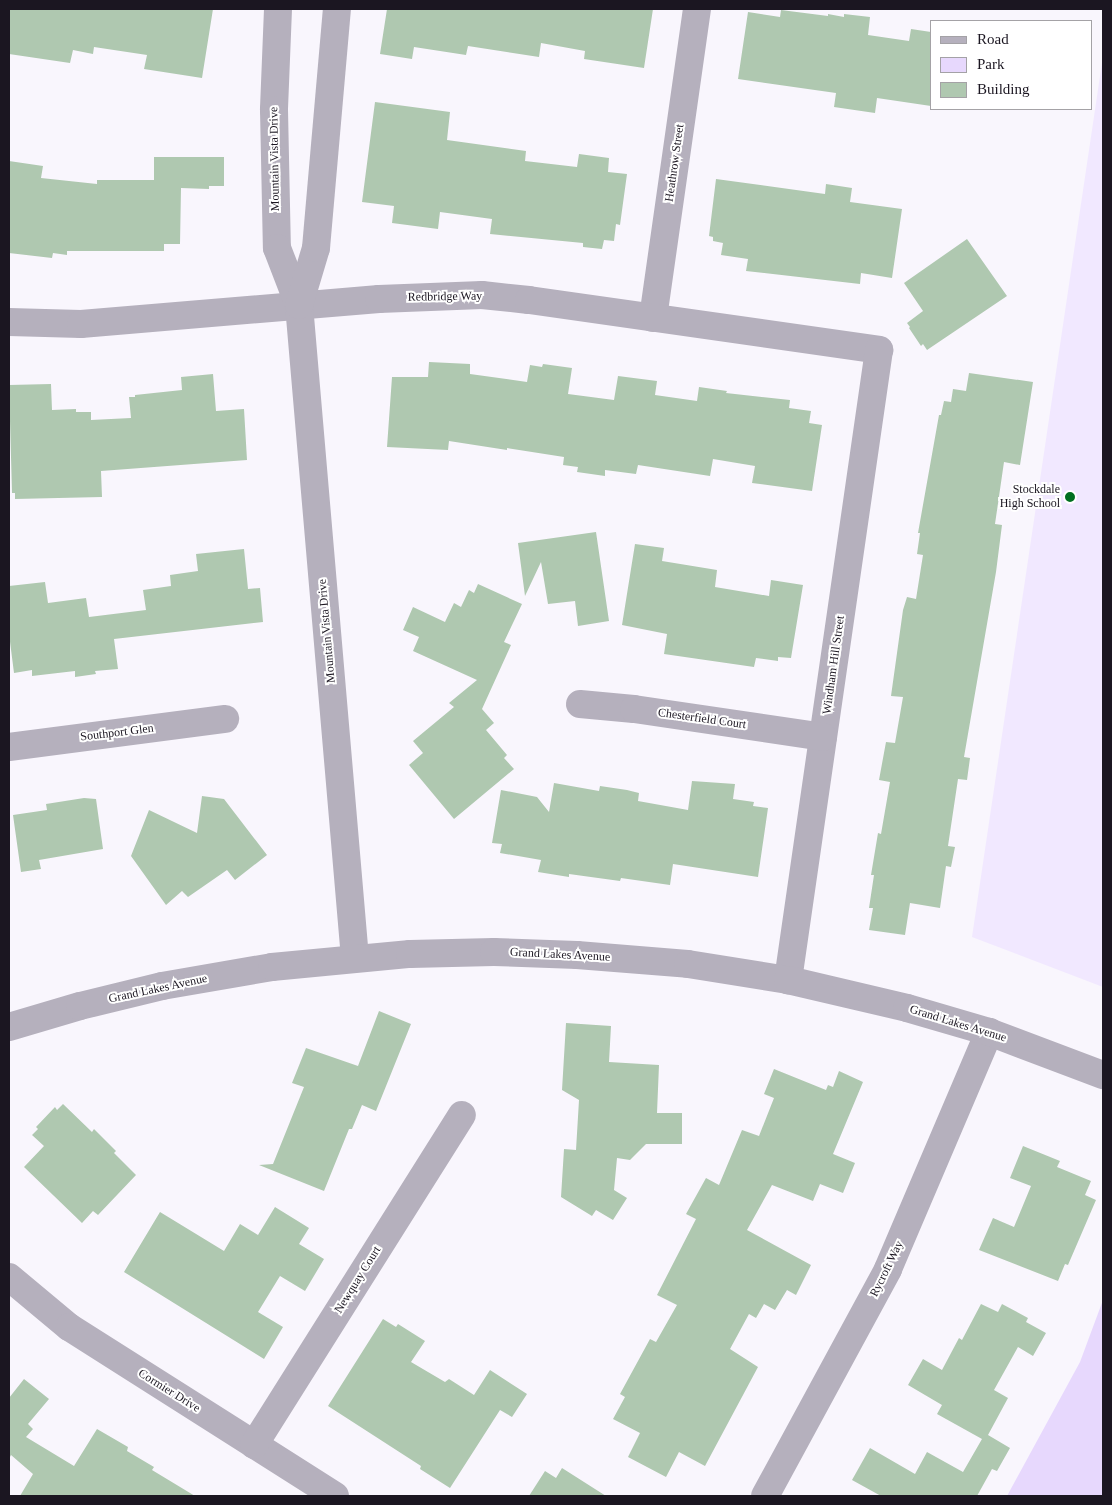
<!DOCTYPE html>
<style>
body{margin:0}
#map{position:relative;width:1112px;height:1505px;overflow:hidden;background:#f9f6fd;font-family:Georgia,serif}
div>[style]{position:absolute}
[style*='--x']{left:calc(var(--x)*1px);top:calc(var(--y)*1px);width:calc(var(--w)*1px);rotate:calc(var(--a)*1deg)}
.built>*{inset:0;background:#f1e8ff}
.green>*{inset:0;background:#e7d8fd}
.building>*{inset:0;background:#afc8b0}
.minor>*{height:28px;margin:-14px;padding:0 14px;transform-origin:14px;border-radius:14px;background:#b5b0bd}
.tertiary>*{height:28px;margin:-14px;padding:0 14px;transform-origin:14px;border-radius:14px;background:#b5b0bd}
.dots>*{width:14px;height:14px;translate:-50% -50%;box-sizing:border-box;border:2px solid #fff;border-radius:50%}
span{translate:-50% -50%;white-space:nowrap;text-align:center;line-height:1.15;-webkit-text-stroke:4px #fff;paint-order:stroke}
.street-label{font-size:12px;color:#1b1621}
.poi-label{font-size:12px;color:#1b1621}
.right{translate:-100% -50%;text-align:right}
.frame{position:absolute;inset:0;border:10px solid #1b1621;pointer-events:none}
.legend{position:absolute;left:930px;top:20px;width:162px;height:90px;box-sizing:border-box;background:#fff;border:1px solid #a4a2a6;margin:0;padding:6px 9px;list-style:none;font-size:15px;color:#1b1621}
.legend li{display:flex;align-items:center;gap:10px;height:25px}
.legend b{width:25px;border:1px solid #a4a2a6}
</style>
<div id="map">
<div class="built">
<i style="clip-path:polygon(1103px 56px,1103px 987px,972px 937px)"></i>
</div>
<div class="green">
<i style="clip-path:polygon(1103px 1300px,1103px 1496px,1007px 1496px,1080px 1362px)"></i>
</div>
<div class="building">
<i style="clip-path:polygon(9px 9px,213px 9px,202px 78px,144px 69px,147px 55px,94px 47px,93px 54px,73px 50px,70px 63px,9px 54px)"></i>
<i style="clip-path:polygon(387px 9px,653px 9px,644px 68px,584px 59px,585px 51px,541px 43px,539px 57px,468px 46px,466px 55px,414px 47px,412px 59px,380px 54px)"></i>
<i style="clip-path:polygon(781px 10px,828px 16px,828px 14px,844px 17px,844px 14px,870px 17px,868px 35px,909px 41px,911px 29px,931px 32px,931px 106px,877px 98px,875px 113px,834px 107px,836px 93px,738px 79px,748px 12px,780px 17px)"></i>
<i style="clip-path:polygon(375px 102px,450px 112px,447px 140px,526px 151px,525px 161px,577px 167px,579px 154px,609px 158px,608px 172px,627px 174px,620px 225px,616px 224px,614px 241px,604px 240px,602px 249px,583px 247px,583px 243px,490px 234px,492px 219px,440px 212px,438px 229px,392px 223px,394px 206px,362px 202px)"></i>
<i style="clip-path:polygon(154px 157px,224px 157px,224px 186px,209px 186px,209px 189px,181px 188px,180px 244px,164px 244px,164px 251px,67px 251px,67px 255px,53px 253px,52px 258px,9px 253px,9px 161px,43px 166px,41px 178px,97px 184px,97px 180px,154px 180px)"></i>
<i style="clip-path:polygon(716px 179px,825px 194px,826px 184px,852px 188px,850px 202px,902px 209px,892px 278px,861px 273px,860px 284px,746px 271px,748px 259px,721px 255px,723px 243px,713px 241px,713px 237px,709px 236px)"></i>
<i style="clip-path:polygon(967px 239px,1007px 296px,927px 350px,923px 344px,921px 346px,909px 328px,910px 327px,907px 323px,923px 311px,904px 283px)"></i>
<i style="clip-path:polygon(429px 362px,470px 364px,470px 374px,527px 382px,530px 365px,542px 367px,543px 364px,572px 368px,568px 394px,614px 400px,618px 376px,657px 381px,655px 395px,697px 401px,699px 387px,727px 391px,726px 393px,790px 400px,789px 408px,811px 411px,809px 423px,822px 425px,812px 491px,752px 483px,755px 466px,713px 459px,710px 476px,638px 465px,636px 474px,605px 470px,605px 476px,577px 472px,578px 467px,563px 465px,564px 457px,507px 448px,507px 450px,449px 441px,448px 450px,387px 447px,392px 377px,428px 377px)"></i>
<i style="clip-path:polygon(969px 373px,1033px 382px,1020px 465px,1004px 462px,995px 524px,1002px 525px,996px 572px,964px 757px,970px 758px,967px 780px,958px 779px,948px 846px,955px 847px,951px 867px,946px 866px,940px 908px,910px 903px,905px 935px,869px 930px,873px 908px,869px 908px,874px 875px,871px 875px,878px 833px,881px 834px,890px 782px,879px 780px,886px 742px,895px 743px,903px 697px,891px 696px,903px 610px,907px 597px,916px 599px,923px 555px,917px 554px,920px 533px,918px 533px,939px 415px,941px 415px,944px 401px,951px 402px,953px 389px,966px 391px)"></i>
<i style="clip-path:polygon(213px 374px,216px 411px,244px 409px,247px 460px,101px 471px,102px 497px,15px 499px,15px 493px,12px 493px,9px 385px,51px 384px,52px 410px,76px 409px,76px 412px,91px 412px,91px 420px,131px 418px,129px 397px,135px 397px,135px 395px,182px 390px,181px 377px)"></i>
<i style="clip-path:polygon(596px 532px,609px 621px,578px 626px,575px 601px,548px 604px,541px 562px,525px 596px,518px 543px)"></i>
<i style="clip-path:polygon(635px 544px,664px 548px,662px 561px,717px 570px,715px 587px,769px 596px,771px 580px,803px 585px,791px 658px,778px 657px,778px 661px,756px 658px,754px 667px,664px 654px,667px 634px,622px 625px)"></i>
<i style="clip-path:polygon(244px 549px,248px 589px,260px 588px,263px 622px,114px 639px,118px 669px,95px 671px,96px 674px,75px 677px,75px 671px,32px 676px,32px 670px,14px 673px,9px 634px,9px 586px,45px 582px,48px 603px,86px 598px,89px 617px,146px 610px,143px 590px,171px 586px,170px 575px,198px 571px,196px 554px)"></i>
<i style="clip-path:polygon(478px 584px,522px 604px,504px 642px,511px 645px,482px 709px,494px 723px,486px 730px,507px 755px,504px 758px,514px 769px,454px 819px,409px 765px,423px 753px,413px 741px,454px 707px,449px 703px,477px 680px,413px 651px,419px 637px,403px 630px,413px 607px,445px 622px,454px 603px,461px 607px,469px 590px,474px 593px)"></i>
<i style="clip-path:polygon(692px 781px,735px 784px,733px 799px,754px 802px,753px 806px,768px 808px,758px 877px,673px 864px,670px 885px,621px 878px,620px 881px,569px 874px,569px 877px,538px 872px,541px 860px,500px 853px,502px 844px,492px 843px,501px 790px,537px 797px,549px 812px,554px 783px,599px 791px,600px 786px,627px 790px,639px 793px,638px 801px,688px 810px)"></i>
<i style="clip-path:polygon(202px 796px,224px 799px,267px 855px,235px 880px,227px 870px,188px 897px,182px 891px,166px 905px,131px 856px,149px 810px,197px 833px)"></i>
<i style="clip-path:polygon(84px 798px,96px 799px,103px 849px,39px 860px,41px 869px,21px 872px,13px 815px,47px 810px,46px 804px)"></i>
<i style="clip-path:polygon(379px 1011px,411px 1024px,376px 1111px,362px 1105px,352px 1129px,349px 1129px,324px 1191px,259px 1165px,273px 1164px,304px 1087px,292px 1083px,306px 1048px,358px 1066px)"></i>
<i style="clip-path:polygon(566px 1023px,611px 1026px,609px 1062px,659px 1065px,657px 1113px,682px 1113px,682px 1144px,646px 1144px,630px 1160px,617px 1158px,614px 1190px,627px 1198px,613px 1220px,596px 1210px,592px 1216px,561px 1197px,564px 1149px,576px 1150px,579px 1100px,562px 1090px)"></i>
<i style="clip-path:polygon(774px 1069px,826px 1090px,828px 1085px,833px 1087px,839px 1071px,863px 1082px,833px 1154px,855px 1163px,843px 1193px,820px 1184px,813px 1201px,772px 1185px,747px 1230px,811px 1265px,796px 1295px,787px 1290px,775px 1310px,764px 1304px,756px 1318px,749px 1314px,730px 1349px,758px 1367px,705px 1466px,679px 1452px,666px 1477px,628px 1457px,640px 1433px,613px 1419px,625px 1397px,620px 1394px,650px 1339px,656px 1342px,677px 1305px,657px 1295px,696px 1219px,686px 1214px,706px 1178px,719px 1185px,742px 1130px,759px 1136px,774px 1098px,764px 1094px)"></i>
<i style="clip-path:polygon(63px 1104px,92px 1132px,94px 1129px,116px 1151px,114px 1153px,136px 1175px,98px 1215px,93px 1211px,82px 1223px,24px 1167px,44px 1146px,32px 1135px,38px 1129px,36px 1127px,55px 1107px,57px 1110px)"></i>
<i style="clip-path:polygon(1023px 1146px,1060px 1161px,1057px 1167px,1091px 1181px,1085px 1195px,1096px 1200px,1068px 1265px,1065px 1264px,1058px 1281px,979px 1250px,993px 1218px,1014px 1227px,1031px 1186px,1010px 1178px)"></i>
<i style="clip-path:polygon(275px 1207px,309px 1228px,299px 1244px,324px 1259px,305px 1291px,280px 1276px,258px 1312px,283px 1327px,264px 1359px,124px 1272px,160px 1212px,224px 1251px,240px 1224px,258px 1235px)"></i>
<i style="clip-path:polygon(981px 1304px,998px 1312px,1002px 1304px,1028px 1318px,1026px 1322px,1046px 1333px,1033px 1356px,1018px 1347px,994px 1390px,1008px 1398px,988px 1435px,1010px 1448px,997px 1471px,992px 1469px,977px 1496px,881px 1496px,852px 1480px,870px 1448px,915px 1474px,927px 1452px,963px 1472px,982px 1439px,937px 1414px,942px 1405px,908px 1385px,923px 1359px,942px 1370px,959px 1338px,962px 1340px)"></i>
<i style="clip-path:polygon(383px 1319px,396px 1327px,398px 1324px,425px 1341px,411px 1362px,445px 1382px,449px 1379px,474px 1395px,490px 1370px,527px 1394px,512px 1417px,500px 1410px,450px 1488px,420px 1469px,421px 1466px,328px 1406px)"></i>
<i style="clip-path:polygon(24px 1379px,49px 1399px,28px 1424px,33px 1429px,26px 1437px,74px 1466px,97px 1429px,128px 1447px,127px 1451px,154px 1467px,152px 1470px,195px 1496px,20px 1496px,33px 1474px,11px 1455px,9px 1459px,9px 1398px)"></i>
<i style="clip-path:polygon(562px 1468px,606px 1496px,529px 1496px,545px 1471px,556px 1478px)"></i>
</div>
<div class="minor">
<i style="--x:653;--y:318;--w:312;--a:-81.9"></i>
<i style="--x:9;--y:322;--w:72;--a:1.6"></i>
<i style="--x:81;--y:324;--w:299;--a:-4.8"></i>
<i style="--x:379;--y:299;--w:103;--a:-2.2"></i>
<i style="--x:482;--y:295;--w:47;--a:6.1"></i>
<i style="--x:529;--y:300;--w:354;--a:8.1"></i>
<i style="--x:879;--y:350;--w:637;--a:98.22"></i>
<i style="--x:580;--y:704;--w:54;--a:5.3"></i>
<i style="--x:634;--y:709;--w:191;--a:8.4"></i>
<i style="--x:9;--y:747;--w:218;--a:-7.4"></i>
<i style="--x:9;--y:1277;--w:78;--a:39.8"></i>
<i style="--x:69;--y:1327;--w:315;--a:32.4"></i>
<i style="--x:254;--y:1445;--w:390;--a:-57.8"></i>
<i style="--x:765;--y:1496;--w:258;--a:-61.5"></i>
<i style="--x:888;--y:1269;--w:258;--a:-66.9"></i>
</div>
<div class="tertiary">
<i style="--x:278;--y:9;--w:101;--a:92.3"></i>
<i style="--x:274;--y:110;--w:138;--a:88.8"></i>
<i style="--x:277;--y:248;--w:61;--a:68.9"></i>
<i style="--x:299;--y:305;--w:655;--a:85.1"></i>
<i style="--x:299;--y:305;--w:59;--a:-73.4"></i>
<i style="--x:316;--y:248;--w:240;--a:-85"></i>
<i style="--x:9;--y:1027;--w:74;--a:-16.5"></i>
<i style="--x:80;--y:1006;--w:84;--a:-13.7"></i>
<i style="--x:162;--y:986;--w:112;--a:-9.8"></i>
<i style="--x:272;--y:967;--w:139;--a:-5.4"></i>
<i style="--x:410;--y:954;--w:84;--a:-1.4"></i>
<i style="--x:494;--y:952;--w:83;--a:2.1"></i>
<i style="--x:577;--y:955;--w:111;--a:4.6"></i>
<i style="--x:688;--y:964;--w:101;--a:9.1"></i>
<i style="--x:788;--y:980;--w:122;--a:13.2"></i>
<i style="--x:907;--y:1008;--w:85;--a:16.3"></i>
<i style="--x:989;--y:1032;--w:122;--a:20.7"></i>
</div>
<div class="dots">
<i style="left:1070px;top:497px;background:#006f20"></i>
</div>
<div class="street-label">
<span style="left:275px;top:159px;rotate:-91deg">Mountain Vista Drive</span>
<span style="left:675px;top:163px;rotate:-82deg">Heathrow Street</span>
<span style="left:445px;top:297px;rotate:-1deg">Redbridge Way</span>
<span style="left:327px;top:631px;rotate:-95deg">Mountain Vista Drive</span>
<span style="left:834px;top:665px;rotate:-82deg">Windham Hill Street</span>
<span style="left:702px;top:719px;rotate:8deg">Chesterfield Court</span>
<span style="left:117px;top:733px;rotate:-7deg">Southport Glen</span>
<span style="left:560px;top:955px;rotate:3deg">Grand Lakes Avenue</span>
<span style="left:158px;top:989px;rotate:-12deg">Grand Lakes Avenue</span>
<span style="left:958px;top:1024px;rotate:17deg">Grand Lakes Avenue</span>
<span style="left:887px;top:1269px;rotate:-64deg">Rycroft Way</span>
<span style="left:358px;top:1280px;rotate:-58deg">Newquay Court</span>
<span style="left:169px;top:1391px;rotate:32deg">Cormier Drive</span>
</div>
<div class="poi-label">
<span class="right" style="left:1060px;top:497px">Stockdale<br>High School</span>
</div>
<div class="frame"></div>
<ul class="legend">
<li><b style="height:6px;background:#b5b0bd"></b>Road</li>
<li><b style="height:14px;background:#e7d8fd"></b>Park</li>
<li><b style="height:14px;background:#afc8b0"></b>Building</li>
</ul>
</div>
